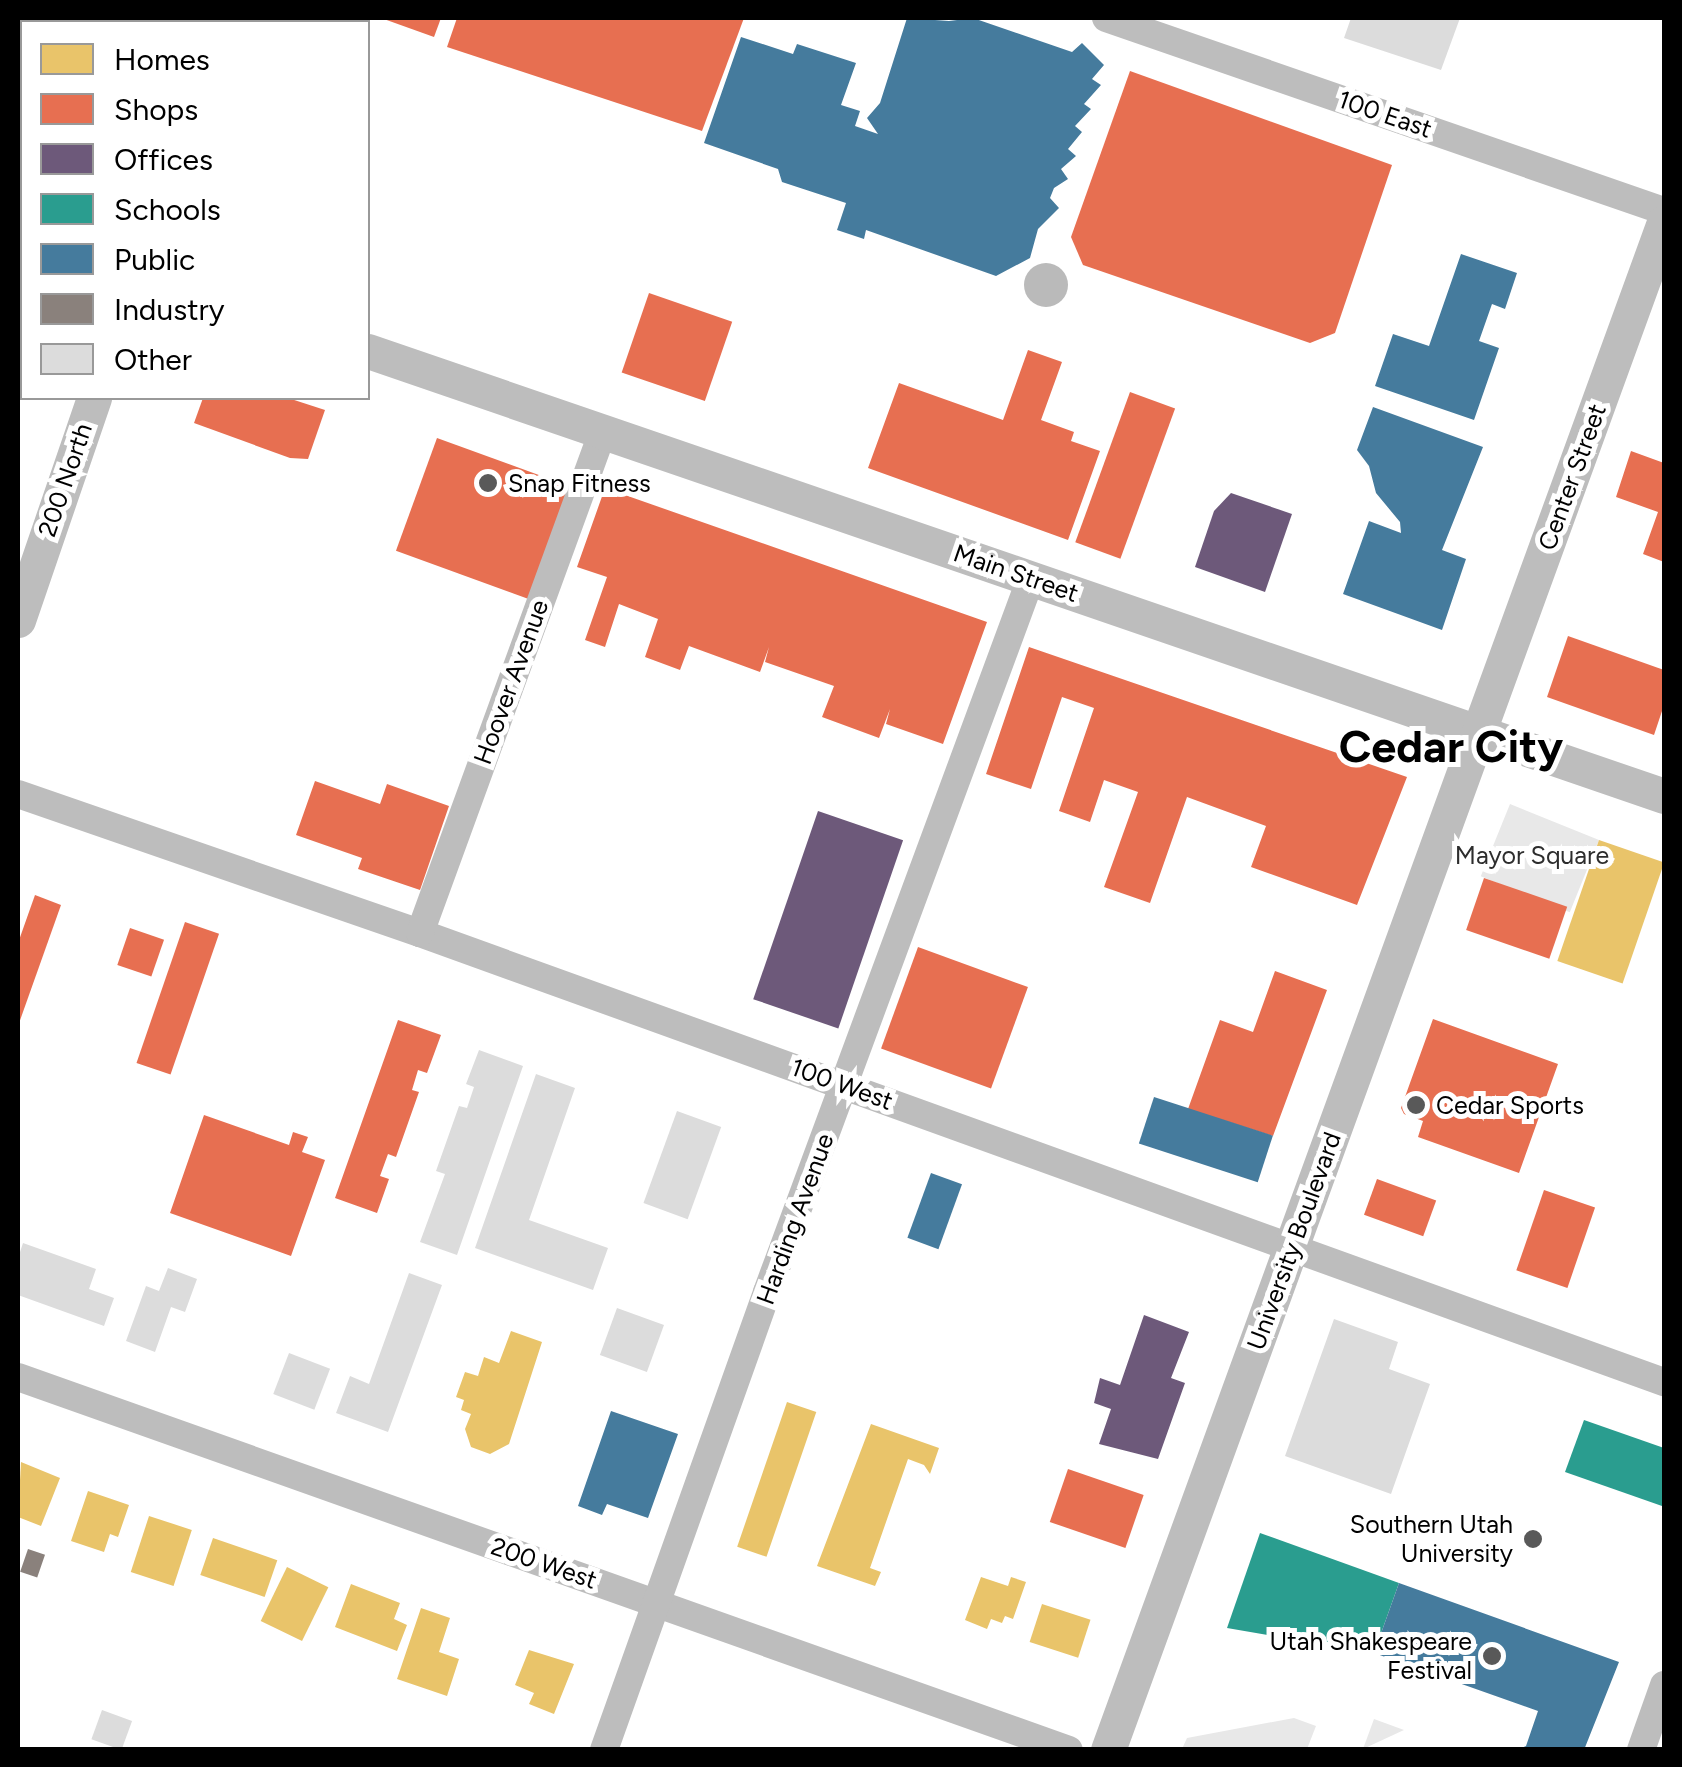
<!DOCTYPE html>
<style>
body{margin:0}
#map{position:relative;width:1682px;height:1767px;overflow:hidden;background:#fff;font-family:Figtree,sans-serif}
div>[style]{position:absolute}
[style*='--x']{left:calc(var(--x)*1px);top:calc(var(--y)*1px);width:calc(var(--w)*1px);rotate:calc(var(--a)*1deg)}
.green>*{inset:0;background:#e8e8e8;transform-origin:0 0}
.water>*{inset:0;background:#bababa}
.round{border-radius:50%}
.homes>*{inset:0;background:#e9c46a;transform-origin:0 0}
.shops>*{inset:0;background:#e76f51;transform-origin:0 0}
.offices>*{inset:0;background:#6d597a;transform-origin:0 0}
.schools>*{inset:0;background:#2a9d8f}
.public>*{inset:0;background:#457b9d;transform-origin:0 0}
.industry>*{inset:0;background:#8a817c;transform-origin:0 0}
.building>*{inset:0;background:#dcdcdc;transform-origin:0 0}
.minor>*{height:28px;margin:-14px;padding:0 14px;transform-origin:14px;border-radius:14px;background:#bdbdbd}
.major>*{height:35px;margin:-17.5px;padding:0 17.5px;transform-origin:17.5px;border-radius:17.5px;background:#bdbdbd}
.dots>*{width:28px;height:28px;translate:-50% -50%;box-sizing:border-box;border:5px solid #fff;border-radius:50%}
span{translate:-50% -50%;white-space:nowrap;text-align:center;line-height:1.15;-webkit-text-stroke:10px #fff;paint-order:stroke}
.street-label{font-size:25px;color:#000}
.poi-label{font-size:25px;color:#000}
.left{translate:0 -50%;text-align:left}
.right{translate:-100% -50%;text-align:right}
.park-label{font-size:25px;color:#2d2d2d}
.town-label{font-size:45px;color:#000;font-weight:700}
.frame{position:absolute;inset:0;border:20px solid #000;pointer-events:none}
.legend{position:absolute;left:20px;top:20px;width:350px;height:380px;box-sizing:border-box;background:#fff;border:2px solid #999;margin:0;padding:12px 18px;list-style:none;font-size:30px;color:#000}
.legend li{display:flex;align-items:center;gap:20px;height:50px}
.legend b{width:50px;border:2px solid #999}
</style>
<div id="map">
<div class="green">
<i style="clip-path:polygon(18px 18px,181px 18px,179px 22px,22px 22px,22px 184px,18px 183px)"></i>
<i style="left:1510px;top:804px;width:96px;height:78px;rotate:22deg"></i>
<i style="clip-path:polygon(1294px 1718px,1316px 1726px,1307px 1749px,1182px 1749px,1187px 1738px)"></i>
<i style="clip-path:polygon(1374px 1719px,1404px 1730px,1363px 1749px)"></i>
</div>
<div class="water">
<i class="round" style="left:1024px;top:263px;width:44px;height:44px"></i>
</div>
<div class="homes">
<i style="left:1599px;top:840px;width:69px;height:128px;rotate:19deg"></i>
<i style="clip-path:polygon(511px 1331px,542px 1342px,509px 1444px,490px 1454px,471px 1447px,465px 1429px,471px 1414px,461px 1410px,464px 1400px,456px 1397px,465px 1372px,478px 1376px,484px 1357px,499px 1363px)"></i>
<i style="left:787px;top:1402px;width:31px;height:153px;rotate:19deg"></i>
<i style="clip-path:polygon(871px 1424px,939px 1448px,930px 1474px,924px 1465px,908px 1459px,870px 1568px,881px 1572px,875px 1586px,817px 1566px)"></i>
<i style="clip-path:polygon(21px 1462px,60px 1478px,41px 1526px,18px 1517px)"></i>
<i style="clip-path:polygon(88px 1491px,129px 1505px,118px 1537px,110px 1534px,104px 1552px,71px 1541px)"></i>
<i style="left:149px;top:1516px;width:45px;height:59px;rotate:18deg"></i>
<i style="left:213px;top:1538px;width:68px;height:39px;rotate:19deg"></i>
<i style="left:287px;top:1567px;width:46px;height:60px;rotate:26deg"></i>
<i style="clip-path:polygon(981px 1577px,1008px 1586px,1011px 1577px,1026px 1582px,1013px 1619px,1005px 1616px,1002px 1623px,991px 1619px,987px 1629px,965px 1620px)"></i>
<i style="clip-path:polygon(351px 1584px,400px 1603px,394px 1619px,407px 1625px,397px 1651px,335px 1627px)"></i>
<i style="left:1042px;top:1604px;width:51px;height:40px;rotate:18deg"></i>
<i style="clip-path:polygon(421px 1608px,450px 1618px,439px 1652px,459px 1659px,447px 1696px,397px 1679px)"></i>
<i style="clip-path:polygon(529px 1650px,574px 1664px,554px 1714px,529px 1704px,534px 1693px,515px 1685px)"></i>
</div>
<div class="shops">
<i style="clip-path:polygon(381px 18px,441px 18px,434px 37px)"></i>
<i style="clip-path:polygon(457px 18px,744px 18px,702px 131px,447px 47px)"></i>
<i style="clip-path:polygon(1130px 71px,1392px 165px,1335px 333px,1310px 343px,1083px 265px,1071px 237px)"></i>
<i style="left:649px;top:293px;width:88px;height:84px;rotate:19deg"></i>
<i style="clip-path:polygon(1028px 350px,1062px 362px,1041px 420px,1074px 432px,1071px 441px,1100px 451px,1068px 540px,868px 468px,899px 383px,1003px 420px)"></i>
<i style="left:1130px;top:392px;width:48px;height:160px;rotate:20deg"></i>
<i style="clip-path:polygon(203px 398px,288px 398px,325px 410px,308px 459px,290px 458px,194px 423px)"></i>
<i style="left:437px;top:438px;width:144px;height:120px;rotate:20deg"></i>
<i style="clip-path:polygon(1631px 451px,1664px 463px,1664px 562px,1643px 554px,1658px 512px,1616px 497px)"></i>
<i style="clip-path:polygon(605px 488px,987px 622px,943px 744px,886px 724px,890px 709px,879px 738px,822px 717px,834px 686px,765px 662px,769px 647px,760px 672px,689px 646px,680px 670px,645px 657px,658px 619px,619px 604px,605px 647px,585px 640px,607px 577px,577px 567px)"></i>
<i style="clip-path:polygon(1568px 636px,1664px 670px,1664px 705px,1654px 735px,1547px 697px)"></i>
<i style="clip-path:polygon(1029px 647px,1407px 777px,1357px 905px,1251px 867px,1266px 826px,1187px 797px,1150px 903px,1104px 887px,1138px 792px,1104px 780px,1090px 822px,1059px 811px,1094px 708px,1062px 697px,1031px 789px,986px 774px)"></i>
<i style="clip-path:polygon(315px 781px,380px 804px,387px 784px,449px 806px,420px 890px,358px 869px,362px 858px,296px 835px)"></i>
<i style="left:1484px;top:878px;width:88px;height:55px;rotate:19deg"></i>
<i style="clip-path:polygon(35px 895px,61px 905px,18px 1026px,18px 943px)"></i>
<i style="left:185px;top:922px;width:36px;height:149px;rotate:19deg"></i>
<i style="left:130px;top:928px;width:36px;height:39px;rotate:19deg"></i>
<i style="left:918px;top:947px;width:117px;height:108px;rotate:20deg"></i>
<i style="clip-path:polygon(1275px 971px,1327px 990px,1273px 1136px,1188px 1109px,1220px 1020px,1253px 1032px)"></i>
<i style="clip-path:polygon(1433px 1019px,1558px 1064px,1519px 1173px,1418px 1137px,1423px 1121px,1404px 1114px,1401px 1108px)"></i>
<i style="clip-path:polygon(398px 1020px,441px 1035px,427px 1073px,418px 1070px,412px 1090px,419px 1092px,396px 1157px,388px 1154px,380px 1176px,389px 1179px,377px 1213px,335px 1198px)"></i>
<i style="clip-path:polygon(204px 1115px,289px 1145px,293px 1132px,308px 1137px,302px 1152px,325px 1160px,291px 1256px,170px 1213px)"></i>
<i style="left:1377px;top:1179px;width:63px;height:38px;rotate:20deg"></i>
<i style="left:1544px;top:1190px;width:54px;height:85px;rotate:19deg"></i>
<i style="left:1068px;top:1469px;width:80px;height:56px;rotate:19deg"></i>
</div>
<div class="offices">
<i style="clip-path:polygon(1231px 493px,1292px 514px,1265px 592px,1195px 567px,1214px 511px)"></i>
<i style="left:818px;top:811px;width:90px;height:199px;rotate:19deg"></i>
<i style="clip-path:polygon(1144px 1315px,1189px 1332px,1171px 1378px,1185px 1383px,1158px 1459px,1099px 1444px,1111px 1409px,1094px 1403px,1100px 1378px,1120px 1385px)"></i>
</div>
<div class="schools">
<i style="clip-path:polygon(1584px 1420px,1664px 1448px,1662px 1506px,1565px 1472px)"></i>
<i style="clip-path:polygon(1260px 1533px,1399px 1583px,1374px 1653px,1227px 1628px)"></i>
</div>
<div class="public">
<i style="clip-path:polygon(907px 18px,949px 21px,973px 18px,1072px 52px,1082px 43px,1104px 65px,1092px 79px,1101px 85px,1084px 104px,1091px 109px,1075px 126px,1082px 132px,1068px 149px,1076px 156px,1061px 169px,1068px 179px,1054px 188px,1050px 198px,1059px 208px,1038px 229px,1030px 258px,996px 276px,866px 230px,864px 239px,837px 230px,846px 203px,782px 182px,778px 169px,704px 143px,741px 37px,793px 54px,797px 44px,856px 63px,841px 105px,860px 111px,855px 126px,878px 134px,867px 118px,880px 103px)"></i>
<i style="clip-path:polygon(1461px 254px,1517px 273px,1505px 309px,1492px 304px,1479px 341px,1499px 348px,1474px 420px,1375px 386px,1393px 334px,1429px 346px)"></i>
<i style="clip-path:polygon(1373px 407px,1483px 447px,1442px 550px,1466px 559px,1442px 630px,1343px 594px,1369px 521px,1401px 533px,1400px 522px,1376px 493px,1369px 466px,1357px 450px)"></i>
<i style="left:1154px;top:1097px;width:125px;height:49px;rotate:18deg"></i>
<i style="left:931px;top:1173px;width:33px;height:69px;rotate:20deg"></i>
<i style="clip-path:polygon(611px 1411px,678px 1434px,648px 1518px,607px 1504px,602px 1515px,578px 1506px)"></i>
<i style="clip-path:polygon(1399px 1583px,1619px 1662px,1584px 1750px,1517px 1750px,1526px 1746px,1538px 1711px,1374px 1653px)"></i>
</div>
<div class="industry">
<i style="left:28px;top:1549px;width:18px;height:24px;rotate:19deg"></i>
</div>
<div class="building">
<i style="clip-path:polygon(1351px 18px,1460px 18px,1441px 70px,1344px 38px)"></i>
<i style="clip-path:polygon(479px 1050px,523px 1066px,457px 1255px,420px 1242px,445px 1174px,436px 1171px,459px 1106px,467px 1108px,474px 1087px,466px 1084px)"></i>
<i style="clip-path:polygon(536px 1074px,575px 1088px,529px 1220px,608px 1248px,593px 1290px,475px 1248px)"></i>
<i style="left:677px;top:1111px;width:47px;height:98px;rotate:20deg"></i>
<i style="clip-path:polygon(23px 1243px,96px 1269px,89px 1289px,114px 1298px,104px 1326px,18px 1295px,18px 1258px)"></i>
<i style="clip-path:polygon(168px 1268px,197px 1279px,185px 1312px,171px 1307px,155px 1352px,126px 1341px,146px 1286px,159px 1291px)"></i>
<i style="clip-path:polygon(409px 1273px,442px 1285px,388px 1432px,336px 1413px,350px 1376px,369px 1384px)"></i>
<i style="left:617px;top:1308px;width:50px;height:50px;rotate:20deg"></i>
<i style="clip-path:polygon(1334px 1319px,1398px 1342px,1389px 1369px,1430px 1384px,1391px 1494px,1285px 1456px)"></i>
<i style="left:289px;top:1353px;width:44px;height:44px;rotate:21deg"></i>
<i style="left:102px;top:1710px;width:32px;height:31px;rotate:20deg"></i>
</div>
<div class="minor">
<i style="--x:1106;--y:18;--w:590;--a:19.08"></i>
<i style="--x:226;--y:22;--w:4;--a:-63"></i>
<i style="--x:18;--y:794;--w:425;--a:19.1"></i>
<i style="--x:420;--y:933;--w:1323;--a:19.85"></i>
<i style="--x:420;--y:933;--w:534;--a:-69.97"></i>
<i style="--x:18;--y:1377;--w:1115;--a:19.54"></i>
<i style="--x:604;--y:1750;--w:486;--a:-70.4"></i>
<i style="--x:767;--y:1292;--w:761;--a:-69.71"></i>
<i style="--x:1641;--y:1750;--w:69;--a:-70.5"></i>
</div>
<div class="major">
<i style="--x:18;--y:230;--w:4;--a:27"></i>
<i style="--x:368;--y:351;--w:1370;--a:18.95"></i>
<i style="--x:18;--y:620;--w:235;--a:-71.1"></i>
<i style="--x:1108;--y:1750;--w:1626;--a:-70"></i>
</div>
<div class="dots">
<i style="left:488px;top:483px;background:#595959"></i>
<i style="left:1416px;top:1105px;background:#595959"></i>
<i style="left:1533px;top:1539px;background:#595959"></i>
<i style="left:1492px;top:1656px;background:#595959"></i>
</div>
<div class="street-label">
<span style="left:1385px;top:114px;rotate:19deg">100 East</span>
<span style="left:1572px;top:477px;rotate:-70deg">Center Street</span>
<span style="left:65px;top:480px;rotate:-71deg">200 North</span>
<span style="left:1016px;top:573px;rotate:19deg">Main Street</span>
<span style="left:511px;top:682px;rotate:-70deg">Hoover Avenue</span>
<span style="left:842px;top:1084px;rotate:20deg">100 West</span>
<span style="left:795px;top:1219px;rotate:-70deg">Harding Avenue</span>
<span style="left:1294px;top:1241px;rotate:-70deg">University Boulevard</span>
<span style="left:544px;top:1563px;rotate:19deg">200 West</span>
</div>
<div class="poi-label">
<span class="left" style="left:508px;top:483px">Snap Fitness</span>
<span class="left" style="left:1436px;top:1105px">Cedar Sports</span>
<span class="right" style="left:1513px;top:1539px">Southern Utah<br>University</span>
<span class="right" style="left:1472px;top:1656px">Utah Shakespeare<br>Festival</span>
</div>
<div class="park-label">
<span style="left:1532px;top:855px">Mayor Square</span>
</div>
<div class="town-label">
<span style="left:1451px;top:747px">Cedar City</span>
</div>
<div class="frame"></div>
<ul class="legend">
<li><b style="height:28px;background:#e9c46a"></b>Homes</li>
<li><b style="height:28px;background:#e76f51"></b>Shops</li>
<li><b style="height:28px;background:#6d597a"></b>Offices</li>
<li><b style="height:28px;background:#2a9d8f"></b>Schools</li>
<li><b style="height:28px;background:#457b9d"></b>Public</li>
<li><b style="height:28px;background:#8a817c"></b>Industry</li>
<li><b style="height:28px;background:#dcdcdc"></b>Other</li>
</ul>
</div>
